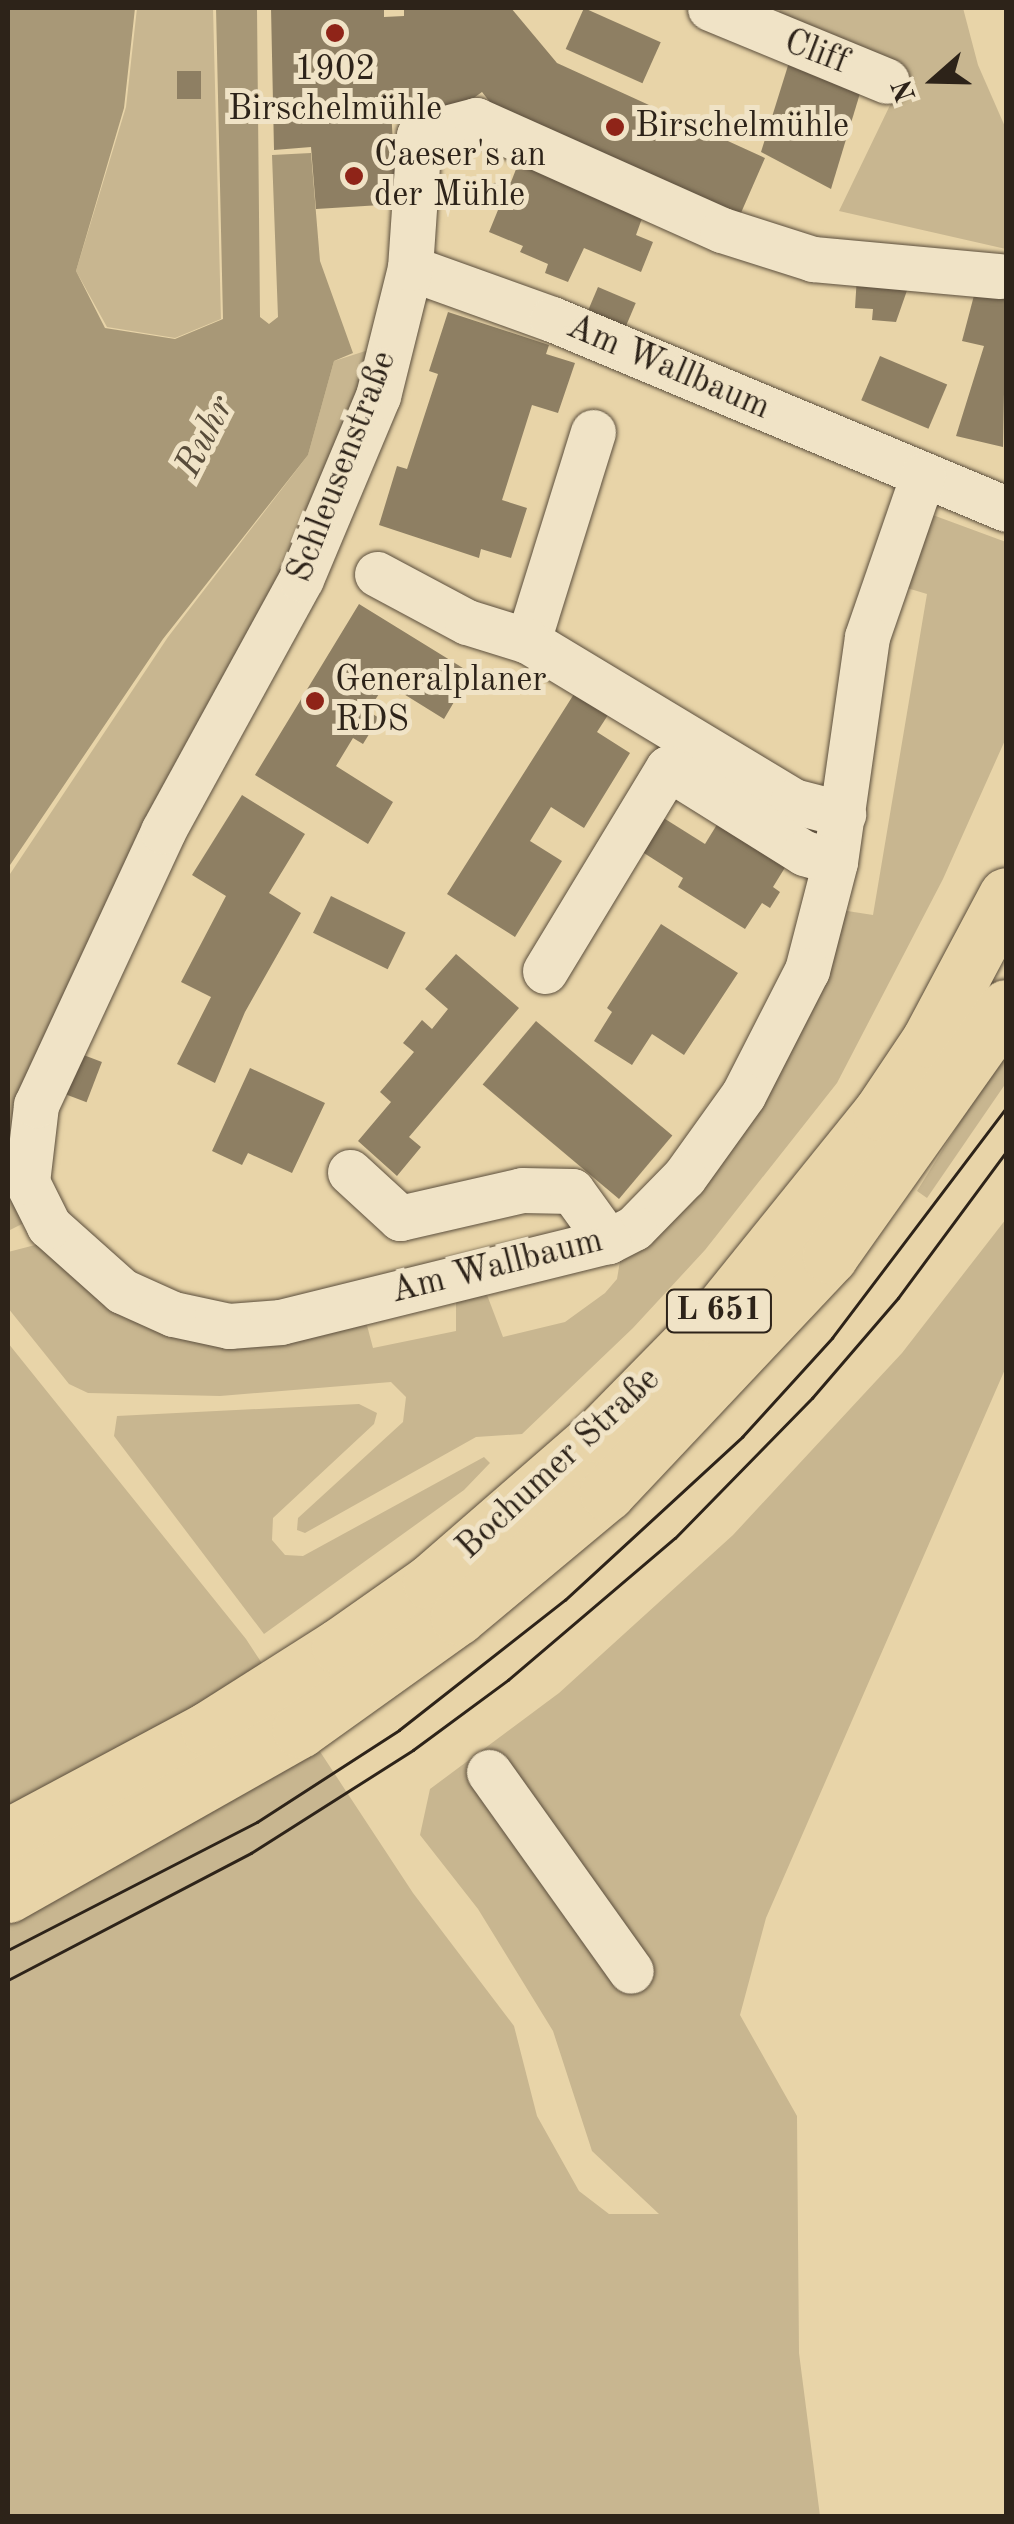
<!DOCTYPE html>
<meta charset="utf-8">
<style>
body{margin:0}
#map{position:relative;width:1014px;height:2524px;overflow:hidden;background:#e8d4a8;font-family:"Old Standard TT",serif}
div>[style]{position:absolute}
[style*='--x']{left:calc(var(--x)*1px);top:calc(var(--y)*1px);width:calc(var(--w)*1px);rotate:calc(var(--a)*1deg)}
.green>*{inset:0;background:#c8b690}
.water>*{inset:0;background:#a89877}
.building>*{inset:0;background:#8e7f63;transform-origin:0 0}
.roads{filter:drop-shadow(0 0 2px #5c4f3d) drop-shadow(0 0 2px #5c4f3d)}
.minor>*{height:45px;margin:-22.5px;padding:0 22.5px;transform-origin:22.5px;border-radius:22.5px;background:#f0e3c6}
.major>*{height:55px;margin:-27.5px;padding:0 27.5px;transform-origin:27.5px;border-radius:27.5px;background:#e8d4a8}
.tram>*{height:2.5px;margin:-1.25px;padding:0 1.25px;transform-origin:1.25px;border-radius:1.25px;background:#2d2319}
.dots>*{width:28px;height:28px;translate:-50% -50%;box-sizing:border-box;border:5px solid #f0e3c6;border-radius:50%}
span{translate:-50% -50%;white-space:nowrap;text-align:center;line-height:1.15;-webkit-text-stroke:10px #f0e3c6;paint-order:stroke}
.shield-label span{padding:2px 8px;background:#f0e3c6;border:2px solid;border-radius:8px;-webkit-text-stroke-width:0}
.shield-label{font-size:32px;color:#2d2319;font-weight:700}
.street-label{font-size:35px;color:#2d2319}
.poi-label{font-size:35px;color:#2d2319}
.left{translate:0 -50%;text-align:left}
.water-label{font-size:38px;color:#584c3a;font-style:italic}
.frame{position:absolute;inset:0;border:10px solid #2d2319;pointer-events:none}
.north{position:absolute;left:884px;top:30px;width:100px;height:100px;-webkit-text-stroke:8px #f0e3c6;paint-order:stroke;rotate:250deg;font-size:28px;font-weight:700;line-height:40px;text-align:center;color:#2d2319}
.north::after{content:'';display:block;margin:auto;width:35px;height:45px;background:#2d2319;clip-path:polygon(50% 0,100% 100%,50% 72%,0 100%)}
</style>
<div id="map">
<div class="green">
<i style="clip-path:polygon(137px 8px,213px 8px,221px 319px,175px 338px,107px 327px,76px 271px,126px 107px)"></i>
<i style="clip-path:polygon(781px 8px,963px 8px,978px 65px,1006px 129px,1006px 249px,839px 211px,906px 72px,774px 22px)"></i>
<i style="clip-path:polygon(378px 347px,297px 580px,23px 1107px,26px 1222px,8px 1231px,8px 877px,168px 637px,308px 455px,334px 361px)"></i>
<i style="clip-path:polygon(930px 514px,1006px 542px,1006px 738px,943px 879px,837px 1083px,705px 1250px,633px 1328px,522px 1434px,476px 1437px,305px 1533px,297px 1530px,298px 1518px,403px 1422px,406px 1397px,391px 1382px,220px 1396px,88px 1393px,69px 1384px,8px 1308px,8px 1252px,43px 1243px,111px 1301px,364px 1314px,373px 1348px,456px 1331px,456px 1292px,484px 1287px,503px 1337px,565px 1322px,605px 1293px,617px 1279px,621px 1255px,841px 910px,873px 915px,927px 594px,897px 585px)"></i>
<i style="clip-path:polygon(1006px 1048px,1006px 1083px,927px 1198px,917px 1191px)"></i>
<i style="clip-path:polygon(1006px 1219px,1006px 1367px,766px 1918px,740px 2015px,797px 2116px,799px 2353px,820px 2516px,8px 2516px,8px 1343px,246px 1639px,413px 1893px,514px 2026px,537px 2116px,579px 2191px,609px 2214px,659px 2214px,592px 2151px,553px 2031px,478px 1909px,420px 1835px,430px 1789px,559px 1693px,733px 1535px,902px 1353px)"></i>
<i style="clip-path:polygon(359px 1404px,377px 1413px,374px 1424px,273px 1518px,272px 1540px,285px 1555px,303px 1556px,484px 1457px,490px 1463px,464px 1490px,264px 1634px,114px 1436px,117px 1416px)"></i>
</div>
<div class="water">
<i style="clip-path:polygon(8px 8px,135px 8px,124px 108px,76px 271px,105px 328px,175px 339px,223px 319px,216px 8px,257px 8px,260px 317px,269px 324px,278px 317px,272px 155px,311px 153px,320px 261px,353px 353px,334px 361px,308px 455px,163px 639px,8px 868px)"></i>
</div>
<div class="building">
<i style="clip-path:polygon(271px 8px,384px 8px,384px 17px,404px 16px,404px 8px,511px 8px,557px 63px,765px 158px,737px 222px,497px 111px,482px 92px,461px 107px,391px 111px,397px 204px,316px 209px,311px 147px,274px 150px)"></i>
<i style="left:584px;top:8px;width:84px;height:45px;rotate:24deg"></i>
<i style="clip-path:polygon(791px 56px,861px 90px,831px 189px,761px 152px)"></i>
<i style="left:177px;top:71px;width:24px;height:28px"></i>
<i style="clip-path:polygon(520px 159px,645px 210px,636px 235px,653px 242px,641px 272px,584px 248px,568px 282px,545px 273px,548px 264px,520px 252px,523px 246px,489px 232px,498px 210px,488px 194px,493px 183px,511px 182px)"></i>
<i style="clip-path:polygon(857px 276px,911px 279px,896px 322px,872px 320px,873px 309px,855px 308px)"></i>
<i style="clip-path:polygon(977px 284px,1006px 286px,1003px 447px,956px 436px,984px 346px,962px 341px)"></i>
<i style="left:598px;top:287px;width:41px;height:36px;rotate:23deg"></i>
<i style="clip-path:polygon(448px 312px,549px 345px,546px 354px,575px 363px,558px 413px,532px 405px,502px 500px,527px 508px,511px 558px,481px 549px,479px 558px,379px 525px,397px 466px,407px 469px,438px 374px,429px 371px)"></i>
<i style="left:880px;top:356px;width:73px;height:48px;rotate:23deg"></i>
<i style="clip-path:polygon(359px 604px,471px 673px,444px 719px,386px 683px,368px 711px,379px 718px,363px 744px,353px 738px,336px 766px,393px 802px,368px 844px,255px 775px)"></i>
<i style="clip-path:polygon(574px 694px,608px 715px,597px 732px,630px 753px,584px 828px,551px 807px,530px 841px,562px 861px,515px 937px,447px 894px)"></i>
<i style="clip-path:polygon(242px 795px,305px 834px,269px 893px,301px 913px,245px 1012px,215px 1083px,177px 1064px,211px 997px,181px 982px,226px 896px,192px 875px)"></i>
<i style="clip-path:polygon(654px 812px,705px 844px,721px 818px,789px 861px,773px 887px,780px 892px,770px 908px,762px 903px,745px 929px,678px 887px,683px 878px,633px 846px)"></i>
<i style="left:331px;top:896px;width:83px;height:41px;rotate:26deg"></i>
<i style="clip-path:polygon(661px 924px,738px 973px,684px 1055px,652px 1034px,632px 1065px,594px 1041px,612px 1012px,607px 1008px)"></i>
<i style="clip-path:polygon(456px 954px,519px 1008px,409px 1137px,421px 1147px,397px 1176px,358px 1141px,391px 1102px,380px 1092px,414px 1052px,403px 1043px,422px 1020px,432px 1029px,448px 1009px,425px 989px)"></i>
<i style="left:536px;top:1021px;width:178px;height:83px;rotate:40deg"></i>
<i style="left:73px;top:1051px;width:31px;height:43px;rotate:21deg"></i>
<i style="clip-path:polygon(250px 1068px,325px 1103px,292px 1173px,248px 1153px,242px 1165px,212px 1151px)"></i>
</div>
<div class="roads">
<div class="minor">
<i style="--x:710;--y:8;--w:191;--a:22.4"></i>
<i style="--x:410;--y:268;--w:151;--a:19.8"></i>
<i style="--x:552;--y:319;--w:492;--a:22.7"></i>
<i style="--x:593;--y:432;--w:219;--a:107.3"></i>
<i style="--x:528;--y:641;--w:310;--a:31.1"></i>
<i style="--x:793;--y:801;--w:52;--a:14.6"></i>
<i style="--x:923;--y:475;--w:171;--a:109.1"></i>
<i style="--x:867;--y:637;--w:227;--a:98.1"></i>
<i style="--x:835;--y:862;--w:112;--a:104.5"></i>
<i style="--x:807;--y:970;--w:140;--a:117.1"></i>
<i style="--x:743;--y:1095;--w:101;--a:125.7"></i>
<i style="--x:684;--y:1177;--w:71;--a:134.4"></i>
<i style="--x:634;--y:1228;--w:29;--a:153"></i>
<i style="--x:608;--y:1241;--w:337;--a:166.1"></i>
<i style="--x:281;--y:1322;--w:52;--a:175.6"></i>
<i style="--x:229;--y:1326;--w:57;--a:-167.9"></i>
<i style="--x:173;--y:1314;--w:56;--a:-155.7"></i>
<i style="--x:122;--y:1291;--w:98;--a:-138.3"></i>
<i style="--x:49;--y:1226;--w:49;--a:-116.6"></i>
<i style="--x:27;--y:1182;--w:78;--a:-83.3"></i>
<i style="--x:36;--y:1105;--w:302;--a:-65.1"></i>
<i style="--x:163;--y:831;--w:287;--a:-61.3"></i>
<i style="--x:301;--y:579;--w:199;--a:-67.2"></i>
<i style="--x:378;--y:396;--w:132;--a:-76"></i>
<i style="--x:410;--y:268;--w:133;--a:-86.1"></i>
<i style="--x:419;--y:135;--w:59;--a:-14.7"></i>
<i style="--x:476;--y:120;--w:269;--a:24.1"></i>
<i style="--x:722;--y:230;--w:96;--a:17.7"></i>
<i style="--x:813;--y:259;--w:188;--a:5.2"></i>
<i style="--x:377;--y:574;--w:102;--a:28.1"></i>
<i style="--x:467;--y:622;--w:64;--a:17.3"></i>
<i style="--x:545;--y:971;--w:237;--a:-58.8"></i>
<i style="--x:668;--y:768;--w:160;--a:32"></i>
<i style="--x:804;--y:853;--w:32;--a:16"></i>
<i style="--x:350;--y:1172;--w:68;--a:42.6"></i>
<i style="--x:400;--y:1218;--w:125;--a:-12.9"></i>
<i style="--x:522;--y:1190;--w:50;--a:1.1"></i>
<i style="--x:572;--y:1191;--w:62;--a:54.2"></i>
<i style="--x:489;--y:1772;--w:244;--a:54.5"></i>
</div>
<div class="major">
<i style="--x:8;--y:1836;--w:227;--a:-28.1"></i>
<i style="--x:208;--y:1729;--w:155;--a:-32.4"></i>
<i style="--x:339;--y:1646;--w:111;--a:-35.1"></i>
<i style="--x:430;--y:1582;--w:224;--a:-41"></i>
<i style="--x:599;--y:1435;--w:167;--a:-45.5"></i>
<i style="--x:716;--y:1316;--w:261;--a:-51.1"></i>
<i style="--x:880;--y:1113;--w:88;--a:-56.1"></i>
<i style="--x:929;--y:1040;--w:164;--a:-62"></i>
<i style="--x:8;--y:1895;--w:335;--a:-29.5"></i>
<i style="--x:300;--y:1730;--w:194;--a:-35.6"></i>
<i style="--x:458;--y:1617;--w:194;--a:-39.8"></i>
<i style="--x:607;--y:1493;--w:325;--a:-46.7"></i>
<i style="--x:830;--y:1256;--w:305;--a:-54.7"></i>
</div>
</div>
<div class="tram">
<i style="--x:8;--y:1950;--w:280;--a:-27.2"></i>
<i style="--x:257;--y:1822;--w:169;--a:-32.9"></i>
<i style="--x:399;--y:1730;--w:211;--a:-38.1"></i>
<i style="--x:565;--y:1600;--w:241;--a:-42.6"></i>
<i style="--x:742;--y:1437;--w:134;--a:-47.7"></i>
<i style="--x:832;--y:1338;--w:288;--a:-52.9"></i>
<i style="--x:8;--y:1980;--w:274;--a:-27.6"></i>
<i style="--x:251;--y:1853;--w:192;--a:-32.4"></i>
<i style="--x:413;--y:1750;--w:118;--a:-36.4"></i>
<i style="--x:508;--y:1680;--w:219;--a:-40.4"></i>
<i style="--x:675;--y:1538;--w:196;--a:-45.6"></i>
<i style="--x:812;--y:1398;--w:132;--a:-49.3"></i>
<i style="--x:898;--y:1298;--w:182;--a:-53.5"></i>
</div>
<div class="dots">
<i style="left:335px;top:33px;background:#8f2418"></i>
<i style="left:615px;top:127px;background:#8f2418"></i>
<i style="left:354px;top:176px;background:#8f2418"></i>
<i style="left:315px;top:701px;background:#8f2418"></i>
</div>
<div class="shield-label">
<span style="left:719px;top:1311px">L 651</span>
</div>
<div class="street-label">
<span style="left:816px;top:53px;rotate:21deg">Cliff</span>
<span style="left:668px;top:368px;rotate:23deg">Am Wallbaum</span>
<span style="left:343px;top:467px;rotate:-69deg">Schleusenstraße</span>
<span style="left:497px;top:1267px;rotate:-14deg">Am Wallbaum</span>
<span style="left:559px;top:1464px;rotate:-43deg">Bochumer Straße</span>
</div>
<div class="poi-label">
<span style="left:335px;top:90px">1902<br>Birschelmühle</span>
<span class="left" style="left:635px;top:127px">Birschelmühle</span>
<span class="left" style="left:374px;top:176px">Caeser's an<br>der Mühle</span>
<span class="left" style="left:335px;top:701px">Generalplaner<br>RDS</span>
</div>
<div class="water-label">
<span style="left:206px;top:437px;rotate:-63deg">Ruhr</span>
</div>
<div class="frame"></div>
<div class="north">N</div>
</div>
